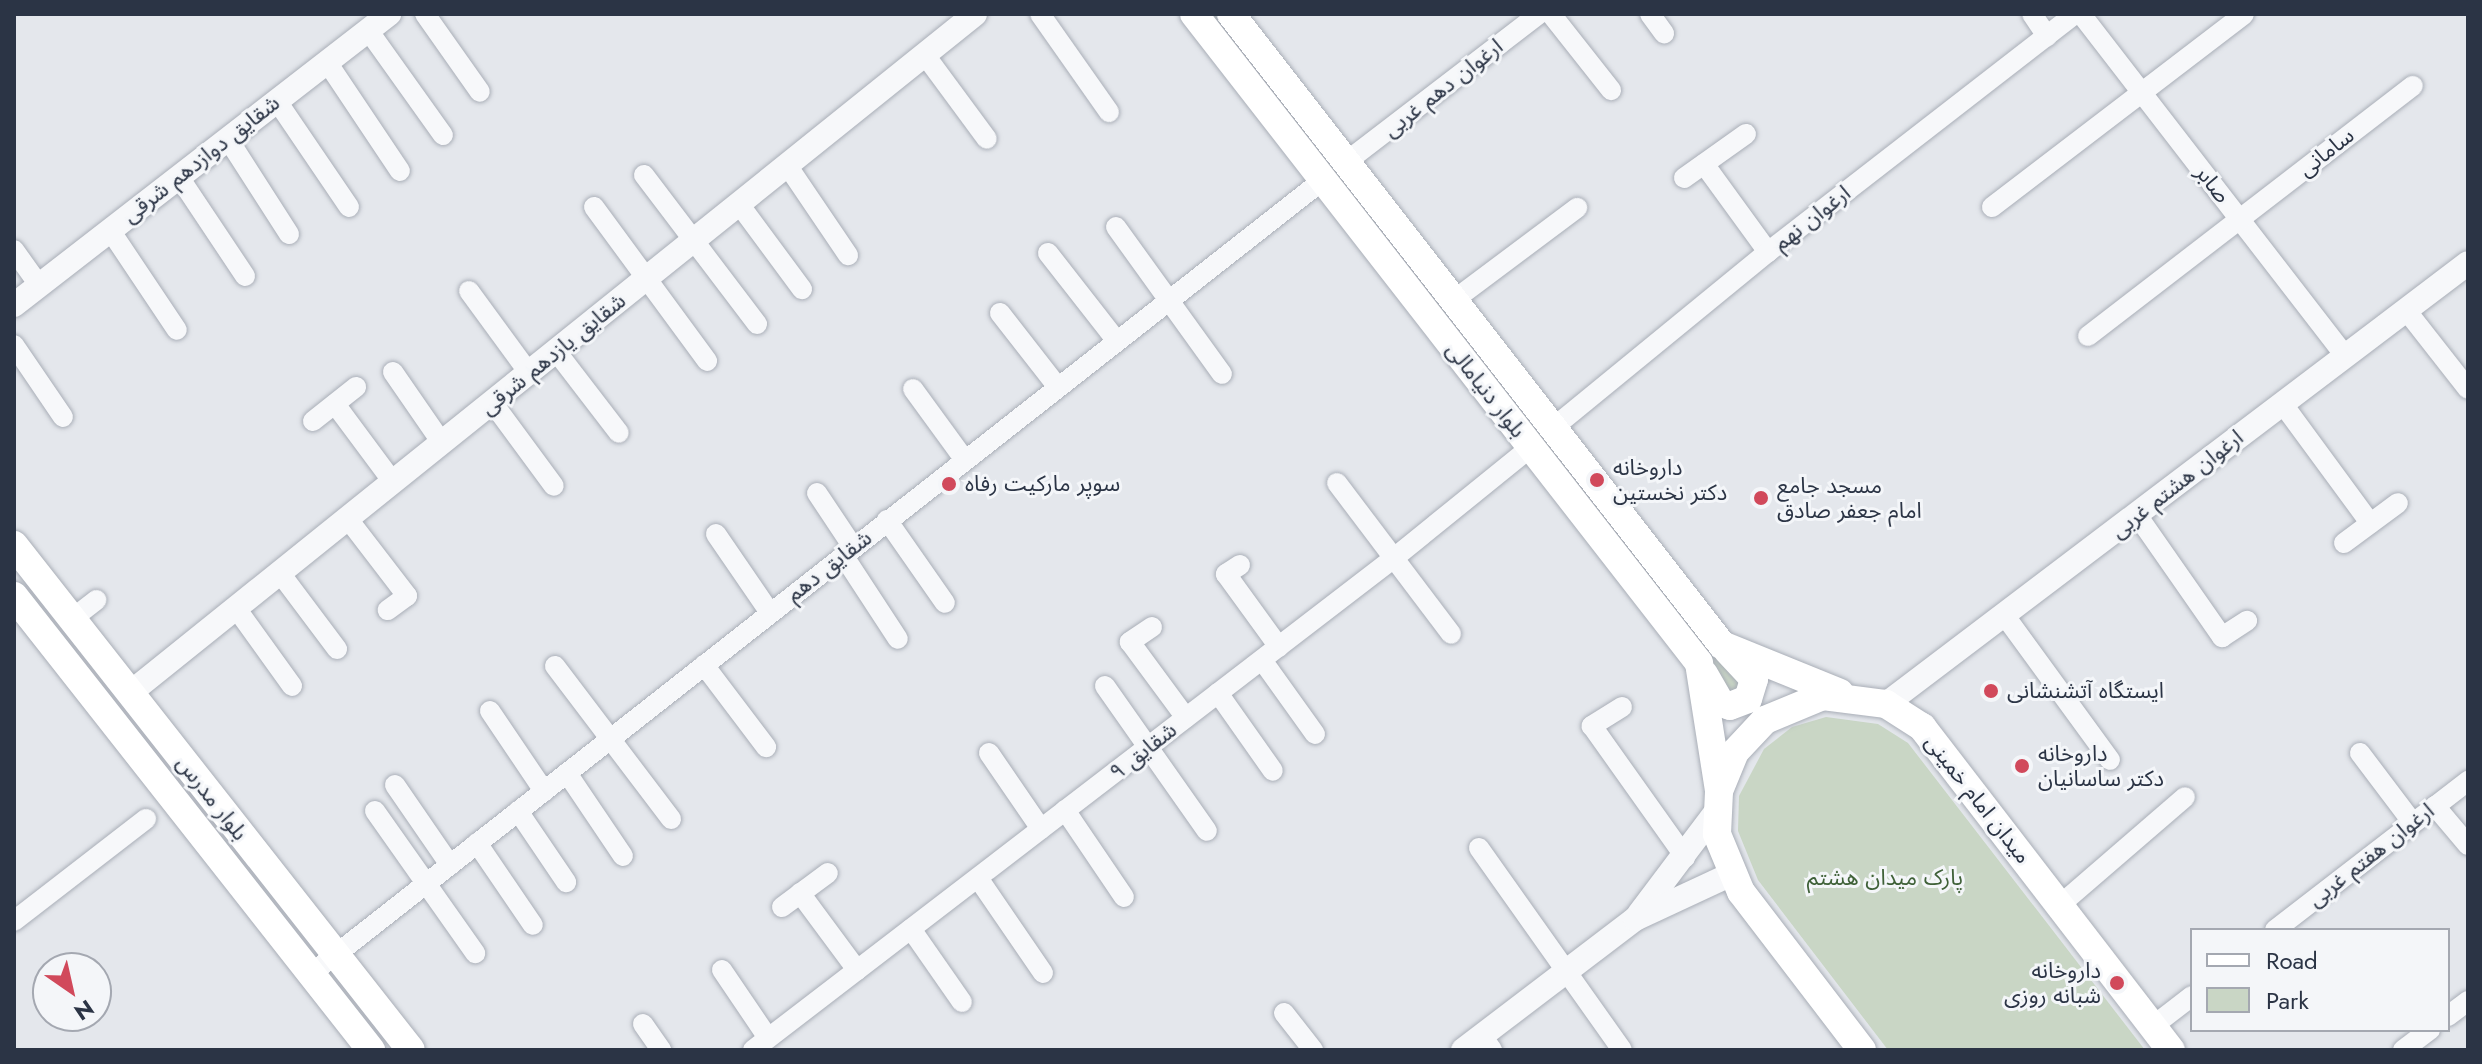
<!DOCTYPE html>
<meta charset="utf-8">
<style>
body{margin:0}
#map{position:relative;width:2482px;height:1064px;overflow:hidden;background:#e4e7ec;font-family:Jost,"Noto Sans Arabic",sans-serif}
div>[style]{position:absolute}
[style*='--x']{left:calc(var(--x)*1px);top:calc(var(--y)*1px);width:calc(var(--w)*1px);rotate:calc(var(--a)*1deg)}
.green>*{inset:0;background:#c9d6c5}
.roads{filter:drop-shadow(0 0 2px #a9aeb7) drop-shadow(0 0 2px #a9aeb7)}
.minor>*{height:20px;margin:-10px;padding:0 10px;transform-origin:10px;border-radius:10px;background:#f7f8fa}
.tertiary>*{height:24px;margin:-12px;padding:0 12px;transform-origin:12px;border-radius:12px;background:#f7f8fa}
.secondary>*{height:28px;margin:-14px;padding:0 14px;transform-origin:14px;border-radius:14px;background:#fff}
.dots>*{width:22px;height:22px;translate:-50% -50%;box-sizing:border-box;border:4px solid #f4f6f9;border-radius:50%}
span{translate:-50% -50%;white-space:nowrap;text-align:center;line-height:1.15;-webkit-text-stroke:6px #f4f6f9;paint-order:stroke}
.street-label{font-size:22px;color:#2b3445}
.poi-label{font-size:22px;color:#2b3445}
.left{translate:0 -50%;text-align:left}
.right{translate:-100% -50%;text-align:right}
.park-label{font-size:22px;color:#3f6138}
.frame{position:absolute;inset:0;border:16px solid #2b3445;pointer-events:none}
.legend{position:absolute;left:2190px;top:928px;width:260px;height:104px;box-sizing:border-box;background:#f4f6f9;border:2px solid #a4a8b1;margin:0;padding:10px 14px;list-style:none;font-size:24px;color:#2b3445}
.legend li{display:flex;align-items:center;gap:16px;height:40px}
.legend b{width:40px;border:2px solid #a4a8b1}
.north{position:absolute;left:32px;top:952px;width:80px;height:80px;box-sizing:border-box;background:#f4f6f9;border:2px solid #a4a8b1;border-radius:50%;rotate:146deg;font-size:22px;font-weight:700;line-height:32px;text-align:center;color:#2b3445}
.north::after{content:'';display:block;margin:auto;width:28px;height:36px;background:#d1495b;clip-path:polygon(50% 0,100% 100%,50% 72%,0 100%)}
</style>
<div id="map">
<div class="green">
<i style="clip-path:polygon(1207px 14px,1218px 14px,1743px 681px,1731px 695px)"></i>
<i style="clip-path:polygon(1826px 717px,1878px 724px,1908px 743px,2145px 1050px,1888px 1050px,1758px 880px,1738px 831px,1739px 796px,1764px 749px,1792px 727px)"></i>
</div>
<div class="roads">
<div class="minor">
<i style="--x:425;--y:14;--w:95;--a:54.8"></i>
<i style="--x:1040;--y:14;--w:120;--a:54.9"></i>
<i style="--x:1551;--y:14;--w:97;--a:51.7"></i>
<i style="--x:1650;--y:14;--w:24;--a:54"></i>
<i style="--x:2032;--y:14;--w:27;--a:56"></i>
<i style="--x:2081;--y:14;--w:431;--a:52.3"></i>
<i style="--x:368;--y:30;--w:129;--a:54.5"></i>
<i style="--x:925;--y:55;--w:104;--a:53.6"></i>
<i style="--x:327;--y:62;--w:131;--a:56.2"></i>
<i style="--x:277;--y:101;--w:128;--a:55.8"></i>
<i style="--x:228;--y:139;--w:113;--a:57.3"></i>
<i style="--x:1346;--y:162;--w:243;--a:-37.5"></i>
<i style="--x:1704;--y:164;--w:109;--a:54"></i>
<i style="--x:787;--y:165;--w:109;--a:55.9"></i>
<i style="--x:644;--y:175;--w:187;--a:52.8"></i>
<i style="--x:179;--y:177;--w:119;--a:56.3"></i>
<i style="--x:1684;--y:178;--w:76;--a:-35.4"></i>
<i style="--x:739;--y:204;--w:106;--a:53.5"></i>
<i style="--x:594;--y:207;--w:191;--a:53.7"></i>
<i style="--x:1992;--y:207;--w:317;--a:-37.4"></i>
<i style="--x:1116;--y:227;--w:181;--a:54.2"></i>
<i style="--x:110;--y:230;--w:120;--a:56.2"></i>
<i style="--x:14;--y:250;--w:43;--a:54.5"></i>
<i style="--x:1048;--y:253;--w:110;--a:52"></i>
<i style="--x:469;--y:291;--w:102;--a:53.8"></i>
<i style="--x:1454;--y:300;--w:154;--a:-36.8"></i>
<i style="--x:2406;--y:310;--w:100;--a:51.9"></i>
<i style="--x:1000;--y:313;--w:93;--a:52"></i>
<i style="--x:2088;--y:336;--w:410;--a:-37.6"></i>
<i style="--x:14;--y:345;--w:87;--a:55.8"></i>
<i style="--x:556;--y:351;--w:103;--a:52.5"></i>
<i style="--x:393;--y:372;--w:86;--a:55.4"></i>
<i style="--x:913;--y:389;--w:87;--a:53.9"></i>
<i style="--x:492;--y:402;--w:104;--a:53.6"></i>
<i style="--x:2282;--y:403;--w:149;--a:53.7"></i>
<i style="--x:335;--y:404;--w:97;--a:53.4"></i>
<i style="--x:313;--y:421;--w:55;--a:-38.3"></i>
<i style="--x:1553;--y:428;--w:278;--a:-39.3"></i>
<i style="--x:1768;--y:252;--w:388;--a:-37.8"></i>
<i style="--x:1337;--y:483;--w:189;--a:52.9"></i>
<i style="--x:817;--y:493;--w:65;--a:56.3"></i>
<i style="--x:2137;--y:515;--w:149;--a:55.1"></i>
<i style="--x:2222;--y:637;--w:30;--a:-33"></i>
<i style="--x:348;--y:519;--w:97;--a:52.5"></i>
<i style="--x:407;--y:596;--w:24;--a:144"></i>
<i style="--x:887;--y:520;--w:101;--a:55.1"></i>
<i style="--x:716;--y:534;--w:96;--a:55.6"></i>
<i style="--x:2344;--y:543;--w:67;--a:-36.5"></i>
<i style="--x:843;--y:555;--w:100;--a:56.8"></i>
<i style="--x:1240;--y:565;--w:17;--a:147"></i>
<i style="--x:1226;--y:574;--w:90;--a:54"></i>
<i style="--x:280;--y:573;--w:95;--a:53.1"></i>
<i style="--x:236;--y:608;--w:96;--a:54.3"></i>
<i style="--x:2005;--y:616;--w:178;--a:53.9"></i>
<i style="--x:72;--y:619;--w:31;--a:-38"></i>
<i style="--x:1152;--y:627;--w:27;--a:146"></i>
<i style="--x:1130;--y:642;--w:94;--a:53.6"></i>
<i style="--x:1262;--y:660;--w:91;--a:54.4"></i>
<i style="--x:704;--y:665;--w:103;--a:52.9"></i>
<i style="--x:555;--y:666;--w:192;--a:52.8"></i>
<i style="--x:1105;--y:686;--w:177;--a:54.9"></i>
<i style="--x:1218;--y:693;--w:95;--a:54.8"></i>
<i style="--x:1622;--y:707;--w:36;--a:148"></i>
<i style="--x:1592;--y:726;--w:161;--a:54.6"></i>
<i style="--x:490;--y:711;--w:97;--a:56"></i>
<i style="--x:989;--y:753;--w:92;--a:55.6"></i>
<i style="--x:2360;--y:753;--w:88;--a:52.9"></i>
<i style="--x:567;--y:773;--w:100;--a:56"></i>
<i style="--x:395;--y:785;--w:97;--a:55.5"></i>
<i style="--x:2435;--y:806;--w:51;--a:49.8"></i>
<i style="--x:1065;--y:810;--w:105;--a:55.9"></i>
<i style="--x:375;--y:811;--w:174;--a:54.8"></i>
<i style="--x:518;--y:811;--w:86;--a:55.9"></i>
<i style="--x:477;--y:843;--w:99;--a:55.7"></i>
<i style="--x:1479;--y:848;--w:247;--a:54.7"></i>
<i style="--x:978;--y:878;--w:115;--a:55.6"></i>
<i style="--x:800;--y:893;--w:96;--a:53.5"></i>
<i style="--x:2060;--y:905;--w:165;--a:-40.8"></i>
<i style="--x:782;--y:907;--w:57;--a:-36.5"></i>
<i style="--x:14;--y:921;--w:167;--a:-37.7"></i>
<i style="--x:911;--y:929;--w:89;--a:55.1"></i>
<i style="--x:2275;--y:930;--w:244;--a:-37.7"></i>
<i style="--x:722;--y:970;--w:82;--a:55.9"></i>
<i style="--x:311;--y:974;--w:1286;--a:-38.12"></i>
<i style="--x:1284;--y:1013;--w:47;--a:51.9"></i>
<i style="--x:2448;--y:1016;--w:25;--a:-37"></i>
<i style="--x:643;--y:1024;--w:32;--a:55"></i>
<i style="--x:2153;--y:1026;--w:49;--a:-37.6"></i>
<i style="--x:1482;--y:1036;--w:17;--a:54"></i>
<i style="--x:753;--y:1050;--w:808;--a:-37.51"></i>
<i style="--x:1394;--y:558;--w:176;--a:-39"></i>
<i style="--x:2403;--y:1050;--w:34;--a:-37"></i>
</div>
<div class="tertiary">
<i style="--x:14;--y:305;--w:475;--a:-37.8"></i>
<i style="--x:130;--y:693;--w:1084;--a:-38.78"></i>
<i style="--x:1886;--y:704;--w:730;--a:-37.15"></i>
<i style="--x:1639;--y:914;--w:128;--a:-53"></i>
<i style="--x:1463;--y:1050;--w:216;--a:-37.3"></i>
<i style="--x:1635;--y:919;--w:105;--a:-24.9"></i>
</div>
<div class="secondary">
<i style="--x:1194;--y:14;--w:822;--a:52.11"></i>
<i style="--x:1699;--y:663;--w:129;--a:81.1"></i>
<i style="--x:1231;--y:14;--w:800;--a:52.11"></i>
<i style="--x:1722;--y:645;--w:127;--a:22.1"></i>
<i style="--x:14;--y:545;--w:642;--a:51.83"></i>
<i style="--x:14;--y:596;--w:578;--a:51.82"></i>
<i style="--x:1704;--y:674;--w:34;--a:60"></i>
<i style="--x:1721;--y:703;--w:9;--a:18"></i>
<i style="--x:1730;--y:706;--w:19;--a:-21"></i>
<i style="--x:1748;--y:699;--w:21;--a:-73"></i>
<i style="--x:1754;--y:679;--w:38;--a:-133"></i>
<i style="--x:1862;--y:1050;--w:199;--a:-127.4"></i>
<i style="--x:1741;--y:892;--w:63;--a:-112.5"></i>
<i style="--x:1717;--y:834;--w:43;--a:-87.3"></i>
<i style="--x:1719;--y:791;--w:42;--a:-67.7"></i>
<i style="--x:1735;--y:752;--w:44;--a:-46.8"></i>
<i style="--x:1765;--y:720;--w:63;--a:-22.5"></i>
<i style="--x:1823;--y:696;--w:64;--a:7.2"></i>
<i style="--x:1886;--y:704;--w:43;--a:32.6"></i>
<i style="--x:1922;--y:727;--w:408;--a:52.4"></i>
</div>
</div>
<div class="dots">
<i style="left:1597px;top:480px;background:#d1495b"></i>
<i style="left:949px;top:484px;background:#d1495b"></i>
<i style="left:1761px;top:498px;background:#d1495b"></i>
<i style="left:1991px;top:691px;background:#d1495b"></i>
<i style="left:2022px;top:766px;background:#d1495b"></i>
<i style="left:2117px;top:983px;background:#d1495b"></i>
</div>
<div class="street-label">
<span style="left:1443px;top:88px;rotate:-38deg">ارغوان دهم غربی</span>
<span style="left:2326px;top:152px;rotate:-38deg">سامانی</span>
<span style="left:201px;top:159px;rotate:-38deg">شقایق دوازدهم شرقی</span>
<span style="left:2213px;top:184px;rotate:52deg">صابر</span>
<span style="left:1812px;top:218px;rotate:-38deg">ارغوان نهم</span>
<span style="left:553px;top:354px;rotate:-39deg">شقایق یازدهم شرقی</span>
<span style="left:1486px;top:390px;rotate:52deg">بلوار دنیامالی</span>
<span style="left:2177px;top:484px;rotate:-38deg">ارغوان هشتم غربی</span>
<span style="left:829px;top:566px;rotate:-38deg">شقایق دهم</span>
<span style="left:1143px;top:751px;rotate:-38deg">شقایق ۹</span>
<span style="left:212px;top:798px;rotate:52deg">بلوار مدرس</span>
<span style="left:1978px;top:799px;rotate:52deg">میدان امام خمینی</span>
<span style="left:2371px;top:855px;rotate:-38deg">ارغوان هفتم غربی</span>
</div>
<div class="poi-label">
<span class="left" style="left:1613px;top:480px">داروخانه<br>دکتر نخستین</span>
<span class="left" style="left:965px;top:484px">سوپر مارکیت رفاه</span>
<span class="left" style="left:1777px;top:498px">مسجد جامع<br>امام جعفر صادق</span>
<span class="left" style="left:2007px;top:691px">ایستگاه آتشنشانی</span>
<span class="left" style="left:2038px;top:766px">داروخانه<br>دکتر ساسانیان</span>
<span class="right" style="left:2101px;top:983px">داروخانه<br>شبانه روزی</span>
</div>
<div class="park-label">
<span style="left:1885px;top:878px">پارک میدان هشتم</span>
</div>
<div class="frame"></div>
<ul class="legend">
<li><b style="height:10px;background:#fff"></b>Road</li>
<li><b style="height:22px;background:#c9d6c5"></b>Park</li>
</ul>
<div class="north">N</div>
</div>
